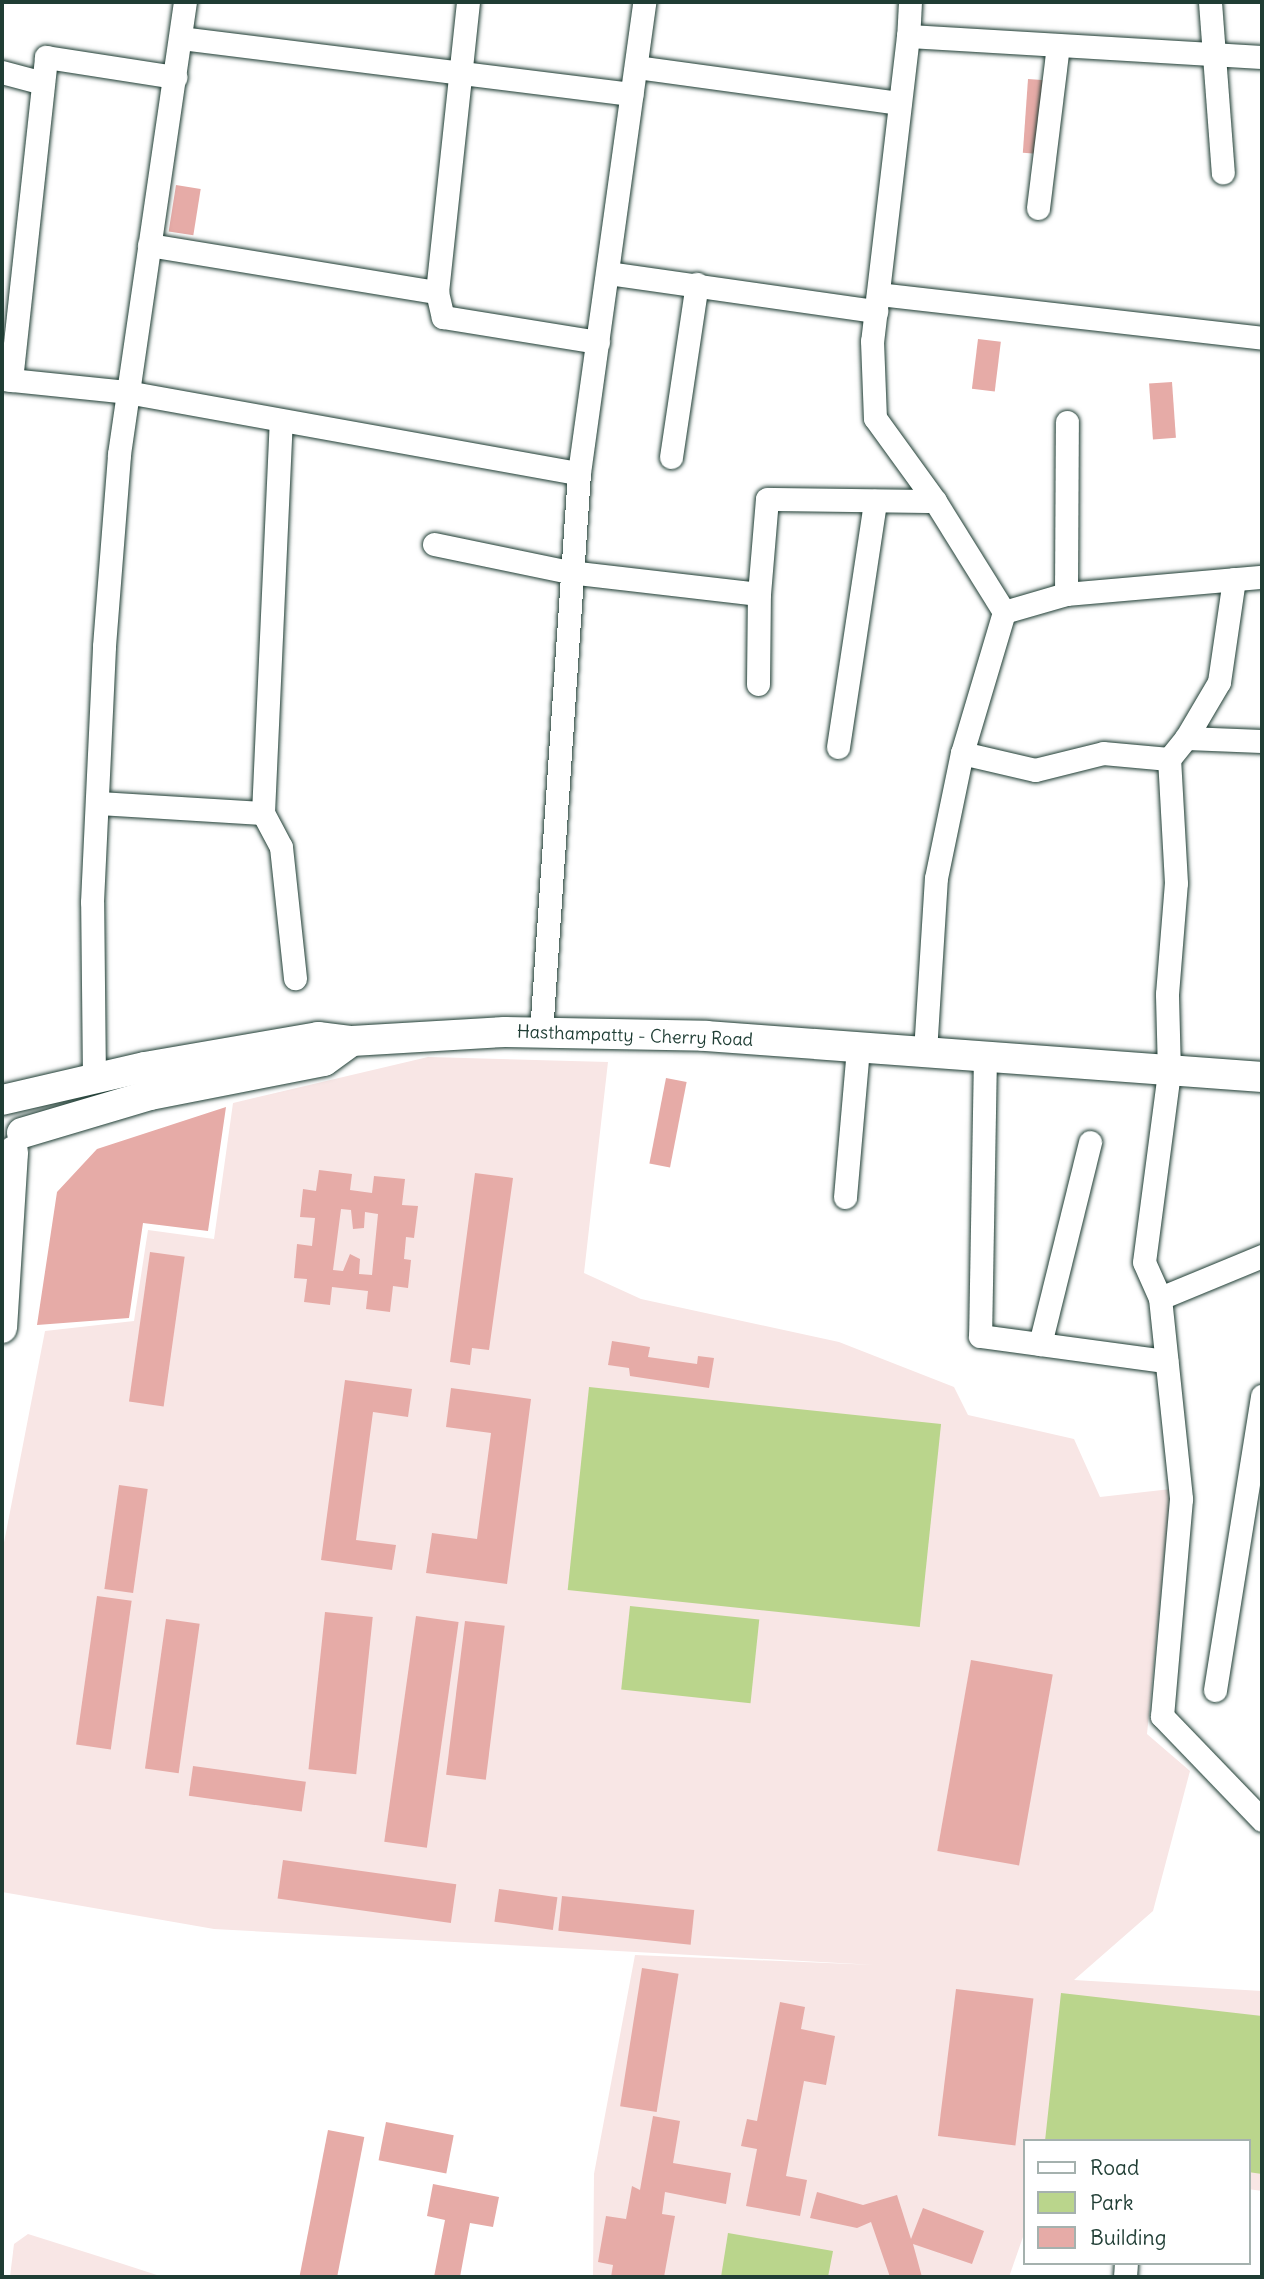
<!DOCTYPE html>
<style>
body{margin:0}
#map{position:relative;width:1264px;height:2279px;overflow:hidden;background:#fff;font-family:Delius,sans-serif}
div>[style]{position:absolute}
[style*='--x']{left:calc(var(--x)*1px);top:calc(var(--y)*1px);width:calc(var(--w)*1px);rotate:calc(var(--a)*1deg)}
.built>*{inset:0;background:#f8e6e5}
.green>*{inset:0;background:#bad58c;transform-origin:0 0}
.building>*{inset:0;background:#e6aba7;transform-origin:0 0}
.roads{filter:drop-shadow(0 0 2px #1f3d34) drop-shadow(0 0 2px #1f3d34)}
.minor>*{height:23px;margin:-11.5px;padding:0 11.5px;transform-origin:11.5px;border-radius:11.5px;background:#fff}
.major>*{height:30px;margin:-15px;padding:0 15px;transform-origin:15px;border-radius:15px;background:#fff}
span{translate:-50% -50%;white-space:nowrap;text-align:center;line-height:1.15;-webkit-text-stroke:5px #fff;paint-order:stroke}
.street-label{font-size:18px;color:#1f3d34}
.frame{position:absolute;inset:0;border:4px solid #1f3d34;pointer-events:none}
.legend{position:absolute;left:1023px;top:2139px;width:228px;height:126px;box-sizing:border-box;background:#fff;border:2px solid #a5b1ae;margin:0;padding:9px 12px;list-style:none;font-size:21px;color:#1f3d34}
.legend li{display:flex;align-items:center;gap:14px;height:35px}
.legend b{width:35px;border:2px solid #a5b1ae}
</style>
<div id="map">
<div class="built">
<i style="clip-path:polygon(428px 1057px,608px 1062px,584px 1273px,641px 1299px,839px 1342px,954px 1387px,968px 1415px,1074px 1439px,1100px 1497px,1171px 1489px,1147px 1734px,1190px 1771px,1153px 1911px,1074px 1980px,1262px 1991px,1262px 2191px,1248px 2189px,1248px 2141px,1024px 2141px,1024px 2234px,1009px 2277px,593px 2277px,594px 2174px,635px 1955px,875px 1965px,214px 1929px,2px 1892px,2px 1553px,45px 1331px,134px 1321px,148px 1230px,214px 1239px,233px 1103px)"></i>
<i style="clip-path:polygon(28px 2234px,123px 2264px,163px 2277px,10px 2277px,14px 2244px)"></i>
</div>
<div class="green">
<i style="left:589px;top:1387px;width:354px;height:204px;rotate:6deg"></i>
<i style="left:630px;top:1606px;width:130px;height:84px;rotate:6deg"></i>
<i style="clip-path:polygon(1061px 1993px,1262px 2016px,1262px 2174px,1248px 2172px,1248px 2141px,1045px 2141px)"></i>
<i style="clip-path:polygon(728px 2233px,833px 2251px,828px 2277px,721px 2277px)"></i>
</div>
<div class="building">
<i style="left:1028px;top:79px;width:27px;height:74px;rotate:4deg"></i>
<i style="left:176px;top:185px;width:25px;height:47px;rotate:9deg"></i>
<i style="left:978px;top:339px;width:23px;height:50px;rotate:7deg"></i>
<i style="left:1172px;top:382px;width:56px;height:23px;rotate:86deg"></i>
<i style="left:666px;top:1078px;width:21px;height:87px;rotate:11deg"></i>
<i style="clip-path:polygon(226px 1107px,208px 1231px,143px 1223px,129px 1318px,37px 1325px,57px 1192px,97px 1149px)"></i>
<i style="clip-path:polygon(evenodd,319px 1170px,352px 1174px,350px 1190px,372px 1193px,374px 1176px,405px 1179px,402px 1205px,418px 1206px,414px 1238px,406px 1237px,404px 1259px,411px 1260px,408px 1288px,393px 1286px,390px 1312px,366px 1309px,368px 1291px,332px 1287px,330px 1305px,304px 1302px,307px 1279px,294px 1278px,297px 1244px,312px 1246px,315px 1218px,300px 1217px,303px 1189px,316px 1191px,319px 1170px,341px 1209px,351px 1210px,353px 1229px,364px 1228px,365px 1212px,378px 1214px,372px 1275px,359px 1274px,360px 1259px,350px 1254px,343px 1271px,333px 1270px,341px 1209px)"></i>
<i style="clip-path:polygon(475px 1173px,513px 1178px,489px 1350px,472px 1348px,470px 1365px,450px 1362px)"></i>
<i style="left:150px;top:1252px;width:35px;height:151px;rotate:8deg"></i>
<i style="clip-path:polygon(612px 1341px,650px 1347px,648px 1357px,697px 1364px,698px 1356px,714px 1358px,709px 1388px,630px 1376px,629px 1368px,608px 1365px)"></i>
<i style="clip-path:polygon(345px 1380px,412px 1389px,408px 1417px,373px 1412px,356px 1540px,396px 1545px,392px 1570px,321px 1560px)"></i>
<i style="clip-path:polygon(451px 1388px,531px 1399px,507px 1584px,426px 1573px,432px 1533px,477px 1539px,491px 1433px,446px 1427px)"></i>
<i style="left:119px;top:1485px;width:29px;height:105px;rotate:8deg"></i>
<i style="left:97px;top:1596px;width:35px;height:150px;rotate:8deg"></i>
<i style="left:325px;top:1612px;width:48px;height:158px;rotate:6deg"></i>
<i style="left:416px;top:1616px;width:43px;height:228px;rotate:8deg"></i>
<i style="left:166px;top:1619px;width:34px;height:151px;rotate:8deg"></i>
<i style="left:465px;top:1621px;width:40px;height:155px;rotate:7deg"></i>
<i style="left:971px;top:1660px;width:83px;height:194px;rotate:10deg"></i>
<i style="left:193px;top:1766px;width:114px;height:30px;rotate:8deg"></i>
<i style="left:283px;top:1860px;width:175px;height:39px;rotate:8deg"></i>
<i style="left:499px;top:1889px;width:59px;height:33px;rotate:8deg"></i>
<i style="left:562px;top:1896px;width:133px;height:35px;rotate:6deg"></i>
<i style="left:642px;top:1968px;width:37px;height:140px;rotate:9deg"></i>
<i style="left:956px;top:1989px;width:78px;height:148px;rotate:7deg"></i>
<i style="clip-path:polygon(780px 2002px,805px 2007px,801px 2029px,835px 2036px,826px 2085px,804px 2081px,786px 2176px,807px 2180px,800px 2216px,746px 2206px,757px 2149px,741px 2146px,747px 2119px,757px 2121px)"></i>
<i style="clip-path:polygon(653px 2116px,680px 2121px,673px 2163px,731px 2173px,726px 2204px,665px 2192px,662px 2214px,675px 2216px,664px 2277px,611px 2277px,613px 2265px,598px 2262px,606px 2216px,626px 2219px,632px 2186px,640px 2190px)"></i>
<i style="left:386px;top:2122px;width:69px;height:39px;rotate:11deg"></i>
<i style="left:328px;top:2130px;width:37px;height:150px;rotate:11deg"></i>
<i style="clip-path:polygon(433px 2184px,499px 2197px,493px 2227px,470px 2223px,460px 2277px,434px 2277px,445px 2220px,427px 2216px)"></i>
<i style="clip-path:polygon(817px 2192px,863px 2205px,897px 2195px,911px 2239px,923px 2208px,984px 2231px,972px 2264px,913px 2244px,922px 2277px,890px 2277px,871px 2222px,857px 2228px,810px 2218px)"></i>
</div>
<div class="roads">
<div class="minor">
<i style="--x:910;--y:2;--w:34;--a:93"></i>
<i style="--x:908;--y:36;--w:355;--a:3.4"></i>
<i style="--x:1210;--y:2;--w:171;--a:85.7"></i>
<i style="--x:908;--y:36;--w:307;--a:96.7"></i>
<i style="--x:872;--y:341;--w:77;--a:87.8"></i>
<i style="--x:875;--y:418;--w:102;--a:54.1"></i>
<i style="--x:935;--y:501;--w:131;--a:58.1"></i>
<i style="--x:181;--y:38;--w:454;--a:7.1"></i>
<i style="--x:636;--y:67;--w:266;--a:7.8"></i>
<i style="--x:2;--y:72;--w:42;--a:15"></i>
<i style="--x:1038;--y:208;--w:164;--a:-83"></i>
<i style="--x:149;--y:245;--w:292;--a:9.3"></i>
<i style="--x:437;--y:292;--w:292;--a:-83.9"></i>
<i style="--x:608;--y:273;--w:271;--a:8.1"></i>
<i style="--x:437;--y:292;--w:26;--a:77"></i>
<i style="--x:443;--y:317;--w:157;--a:9.2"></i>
<i style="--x:878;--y:294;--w:387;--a:6.5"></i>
<i style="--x:2;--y:379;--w:126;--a:5.9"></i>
<i style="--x:127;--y:392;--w:459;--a:10.2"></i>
<i style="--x:579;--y:473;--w:562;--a:93.88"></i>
<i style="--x:11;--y:380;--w:325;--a:-83.8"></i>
<i style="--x:46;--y:57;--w:131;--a:8.8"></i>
<i style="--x:671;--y:457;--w:175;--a:-81.5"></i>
<i style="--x:579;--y:473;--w:475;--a:-82.1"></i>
<i style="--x:434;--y:544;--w:138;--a:11.7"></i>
<i style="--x:569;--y:572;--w:191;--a:6.6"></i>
<i style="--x:759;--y:594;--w:95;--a:-85.2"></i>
<i style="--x:767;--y:499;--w:168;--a:0.7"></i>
<i style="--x:1066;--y:594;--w:172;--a:-89.7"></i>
<i style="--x:758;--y:684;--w:90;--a:-89.4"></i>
<i style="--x:1186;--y:738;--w:65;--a:-59.5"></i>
<i style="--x:1219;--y:682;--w:104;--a:-81.7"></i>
<i style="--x:838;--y:747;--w:249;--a:-81.4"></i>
<i style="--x:962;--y:753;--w:75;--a:13.1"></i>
<i style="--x:1035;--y:770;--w:70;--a:-14"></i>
<i style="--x:1103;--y:753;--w:66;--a:5.2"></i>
<i style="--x:98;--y:803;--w:165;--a:3.5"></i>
<i style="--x:263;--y:813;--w:392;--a:-87.4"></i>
<i style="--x:263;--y:813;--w:38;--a:62"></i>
<i style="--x:281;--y:847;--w:132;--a:83.9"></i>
<i style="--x:925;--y:1052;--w:174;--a:-86.4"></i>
<i style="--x:936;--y:878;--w:128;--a:-78.3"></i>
<i style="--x:962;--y:753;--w:147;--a:-73.4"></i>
<i style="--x:1004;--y:612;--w:65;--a:-16.2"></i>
<i style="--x:1066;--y:594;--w:197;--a:-5"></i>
<i style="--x:985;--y:1055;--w:281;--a:91"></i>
<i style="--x:980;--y:1336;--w:188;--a:7.7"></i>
<i style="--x:94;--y:1080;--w:178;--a:-90.6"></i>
<i style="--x:92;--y:902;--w:256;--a:-87.3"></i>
<i style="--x:104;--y:646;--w:193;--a:-85.5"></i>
<i style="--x:119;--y:454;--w:457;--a:-81.7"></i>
<i style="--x:845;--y:1197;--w:151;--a:-85"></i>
<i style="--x:1262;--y:1256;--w:110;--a:157.6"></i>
<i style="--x:1160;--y:1298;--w:202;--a:84"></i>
<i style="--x:1181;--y:1499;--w:218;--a:95"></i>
<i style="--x:1162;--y:1716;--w:144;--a:46.1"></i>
<i style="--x:1160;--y:1298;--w:39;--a:-114"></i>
<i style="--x:1144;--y:1262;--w:192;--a:-82.5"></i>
<i style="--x:1169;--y:1072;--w:78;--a:-91.5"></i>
<i style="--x:1167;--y:994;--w:111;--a:-85.4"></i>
<i style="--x:1176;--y:883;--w:124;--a:-93.2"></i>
<i style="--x:1169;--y:759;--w:27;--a:-51"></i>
<i style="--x:1186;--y:738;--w:76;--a:2.3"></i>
<i style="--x:1040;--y:1344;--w:208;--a:-76.1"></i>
<i style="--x:1215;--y:1690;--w:298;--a:-80.9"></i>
<i style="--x:1125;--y:2277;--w:14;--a:-86"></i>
</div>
<div class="major">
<i style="--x:2;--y:1100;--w:147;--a:-13"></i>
<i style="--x:145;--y:1067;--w:176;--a:-9.8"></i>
<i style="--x:318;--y:1037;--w:34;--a:7"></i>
<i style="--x:352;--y:1041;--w:153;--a:-3.4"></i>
<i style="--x:505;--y:1032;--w:201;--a:1.1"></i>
<i style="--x:706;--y:1036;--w:558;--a:4.22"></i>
<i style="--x:22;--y:1133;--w:134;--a:-16.5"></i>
<i style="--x:150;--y:1095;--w:177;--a:-11.1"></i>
<i style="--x:324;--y:1061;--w:34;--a:-36"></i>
<i style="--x:2;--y:1328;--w:177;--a:-86.4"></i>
</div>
</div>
<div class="street-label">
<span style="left:635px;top:1036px;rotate:2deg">Hasthampatty - Cherry Road</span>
</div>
<div class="frame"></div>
<ul class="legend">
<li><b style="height:9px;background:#fff"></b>Road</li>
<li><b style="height:19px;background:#bad58c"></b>Park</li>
<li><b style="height:19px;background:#e6aba7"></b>Building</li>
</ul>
</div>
